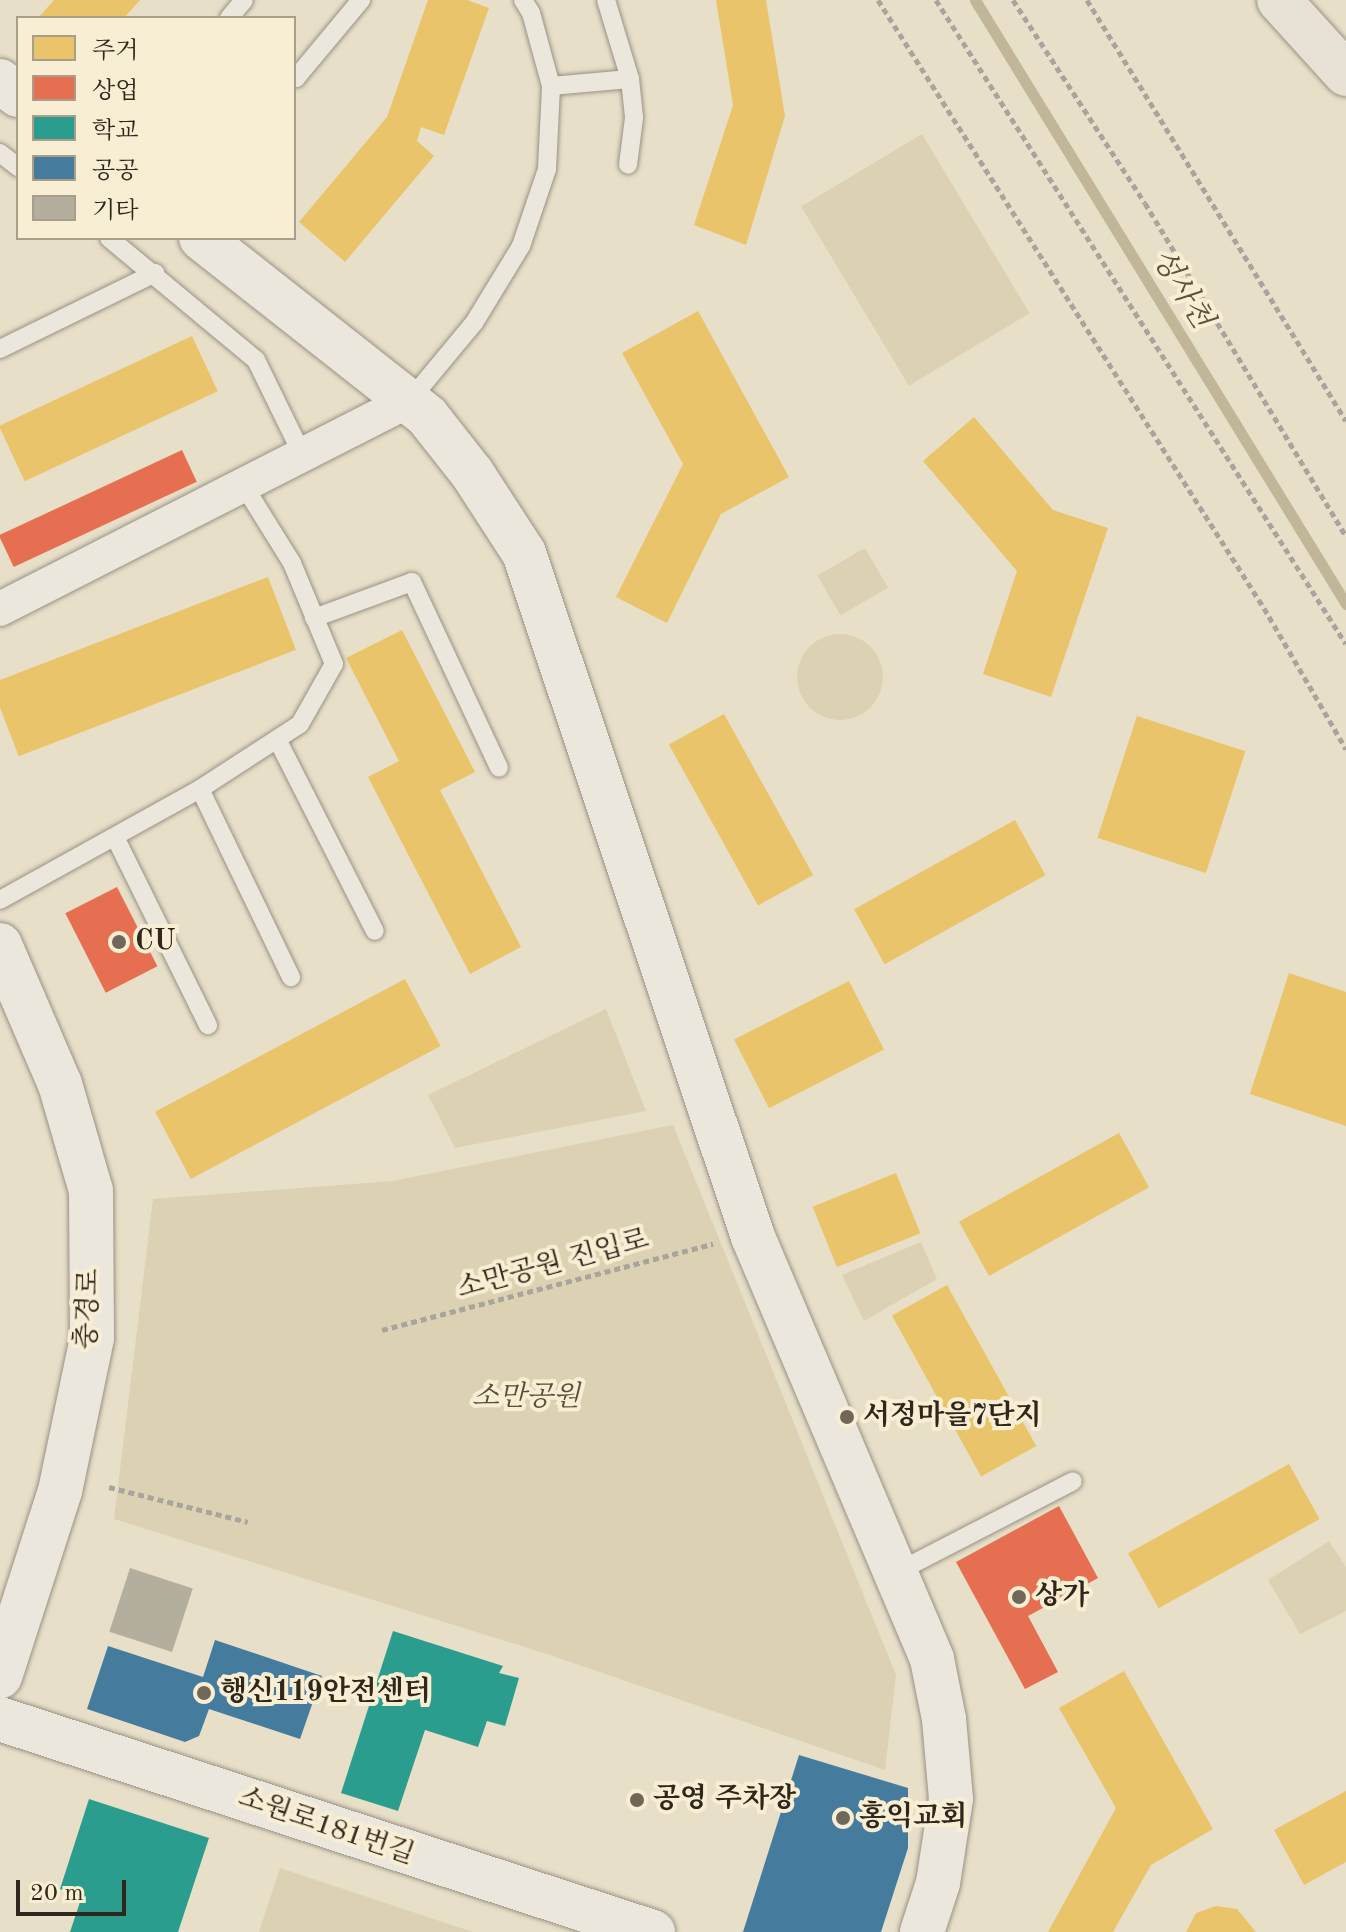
<!DOCTYPE html>
<meta charset="utf-8">
<style>
body{margin:0}
#map{position:relative;width:1346px;height:1932px;overflow:hidden;background:#e8dfc8;font-family:"Old Standard TT","Noto Serif KR",serif}
div>[style]{position:absolute}
[style*='--x']{left:calc(var(--x)*1px);top:calc(var(--y)*1px);width:calc(var(--w)*1px);rotate:calc(var(--a)*1deg)}
.green>*{inset:0;background:#dcd1b2;transform-origin:0 0}
.round{border-radius:50%}
.homes>*{inset:0;background:#e9c46a;transform-origin:0 0}
.shops>*{inset:0;background:#e76f51;transform-origin:0 0}
.schools>*{inset:0;background:#2a9d8f}
.public>*{inset:0;background:#457b9d}
.stream>*{height:11px;margin:-5.5px;padding:0 5.5px;transform-origin:5.5px;border-radius:5.5px;background:#c2b699}
.building>*{inset:0;background:#b4ae9e;transform-origin:0 0}
.path>*{height:5px;margin-top:-2.5px;transform-origin:0;background:repeating-linear-gradient(90deg,#a9a59c 0 6px,transparent 0 10px)}
.roads{filter:drop-shadow(0 0 2px #989284) drop-shadow(0 0 2px #989284)}
.service>*{height:18px;margin:-9px;padding:0 9px;transform-origin:9px;border-radius:9px;background:#ebe7dc}
.minor>*{height:34px;margin:-17px;padding:0 17px;transform-origin:17px;border-radius:17px;background:#ebe7dc}
.tertiary>*{height:44px;margin:-22px;padding:0 22px;transform-origin:22px;border-radius:22px;background:#ebe7dc}
.secondary>*{height:44px;margin:-22px;padding:0 22px;transform-origin:22px;border-radius:22px;background:#ebe7dc}
.trunk>*{height:44px;margin:-22px;padding:0 22px;transform-origin:22px;border-radius:22px;background:#e8e2d6}
.dots>*{width:22px;height:22px;translate:-50% -50%;box-sizing:border-box;border:4px solid #f8eed3;border-radius:50%}
span{translate:-50% -50%;white-space:nowrap;text-align:center;line-height:1.15;-webkit-text-stroke:8px #f8eed3;paint-order:stroke}
.poi-label{font-size:28px;color:#2f261c;font-weight:700}
.left{translate:0 -50%;text-align:left}
.street-label{font-size:28px;color:#2f261c}
.park-label{font-size:28px;color:#584e3d;font-style:italic}
.water-label{font-size:30px;color:#5d5241;font-style:italic}
.legend{position:absolute;left:16px;top:16px;width:280px;height:224px;box-sizing:border-box;background:#f8eed3;border:2px solid #a89e8a;margin:0;padding:10px 14px;list-style:none;font-size:24px;color:#2f261c}
.legend li{display:flex;align-items:center;gap:16px;height:40px}
.legend b{width:40px;border:2px solid #a89e8a}
.scale{position:absolute;left:16px;top:1880px;width:110px;height:36px;box-sizing:border-box;border:4px solid #2f261c;border-top:0;padding-left:10px;font-size:24px;line-height:28px;white-space:nowrap;color:#2f261c;-webkit-text-stroke:6px #f8eed3;paint-order:stroke}
</style>
<div id="map">
<div class="green">
<i style="left:922px;top:134px;width:209px;height:141px;rotate:59deg"></i>
<i style="left:865px;top:548px;width:46px;height:55px;rotate:60deg"></i>
<i class="round" style="left:797px;top:634px;width:86px;height:86px"></i>
<i style="clip-path:polygon(606px 1009px,646px 1111px,455px 1148px,428px 1095px)"></i>
<i style="clip-path:polygon(673px 1125px,896px 1675px,885px 1770px,547px 1654px,114px 1519px,153px 1199px,393px 1181px)"></i>
<i style="clip-path:polygon(921px 1242px,937px 1279px,864px 1321px,842px 1275px)"></i>
<i style="clip-path:polygon(1329px 1541px,1346px 1567px,1346px 1611px,1300px 1634px,1268px 1580px)"></i>
<i style="clip-path:polygon(280px 1868px,473px 1932px,259px 1932px)"></i>
</div>
<div class="homes">
<i style="clip-path:polygon(54px 0,140px 0,124px 18px,38px 18px)"></i>
<i style="clip-path:polygon(428px 0,467px 0,489px 8px,444px 135px,421px 127px,417px 141px,434px 156px,345px 262px,299px 222px,387px 117px)"></i>
<i style="clip-path:polygon(716px 0,766px 0,785px 116px,746px 245px,694px 225px,733px 105px)"></i>
<i style="clip-path:polygon(698px 311px,789px 477px,721px 514px,667px 623px,616px 597px,683px 464px,622px 353px)"></i>
<i style="left:192px;top:336px;width:61px;height:213px;rotate:65deg"></i>
<i style="clip-path:polygon(974px 417px,1053px 510px,1108px 528px,1051px 697px,983px 674px,1017px 571px,923px 461px)"></i>
<i style="left:268px;top:577px;width:78px;height:297px;rotate:69deg"></i>
<i style="clip-path:polygon(402px 630px,475px 772px,440px 790px,521px 947px,470px 974px,368px 777px,399px 761px,346px 658px)"></i>
<i style="left:724px;top:714px;width:184px;height:63px;rotate:61deg"></i>
<i style="left:1137px;top:716px;width:114px;height:128px;rotate:18deg"></i>
<i style="left:1015px;top:820px;width:63px;height:184px;rotate:61deg"></i>
<i style="clip-path:polygon(1289px 973px,1346px 992px,1346px 1126px,1250px 1094px)"></i>
<i style="left:405px;top:979px;width:76px;height:283px;rotate:62deg"></i>
<i style="left:849px;top:981px;width:77px;height:129px;rotate:63deg"></i>
<i style="left:1119px;top:1133px;width:62px;height:183px;rotate:61deg"></i>
<i style="left:896px;top:1173px;width:65px;height:90px;rotate:68deg"></i>
<i style="left:947px;top:1285px;width:184px;height:63px;rotate:61deg"></i>
<i style="left:1289px;top:1464px;width:63px;height:184px;rotate:61deg"></i>
<i style="clip-path:polygon(1124px 1671px,1213px 1829px,1151px 1865px,1113px 1932px,1048px 1932px,1116px 1808px,1059px 1708px)"></i>
<i style="clip-path:polygon(1346px 1791px,1346px 1862px,1304px 1885px,1274px 1830px)"></i>
<i style="clip-path:polygon(1216px 1906px,1237px 1909px,1256px 1932px,1186px 1932px,1196px 1913px)"></i>
</div>
<div class="shops">
<i style="left:182px;top:450px;width:35px;height:202px;rotate:65deg"></i>
<i style="left:117px;top:887px;width:89px;height:58px;rotate:63deg"></i>
<i style="clip-path:polygon(1059px 1506px,1098px 1578px,1028px 1616px,1058px 1672px,1025px 1689px,956px 1562px)"></i>
</div>
<div class="schools">
<i style="clip-path:polygon(393px 1631px,503px 1666px,499px 1673px,519px 1678px,505px 1726px,487px 1721px,478px 1747px,425px 1730px,398px 1811px,341px 1793px)"></i>
<i style="clip-path:polygon(89px 1799px,209px 1838px,178px 1932px,70px 1932px,82px 1896px,60px 1889px)"></i>
</div>
<div class="public">
<i style="clip-path:polygon(215px 1640px,322px 1676px,300px 1739px,209px 1709px,199px 1736px,185px 1742px,87px 1709px,108px 1646px,203px 1677px)"></i>
<i style="clip-path:polygon(799px 1755px,908px 1788px,908px 1848px,881px 1932px,743px 1932px)"></i>
</div>
<div class="stream">
<i style="--x:975;--y:0;--w:709;--a:58.44"></i>
</div>
<div class="building">
<i style="left:130px;top:1568px;width:66px;height:67px;rotate:18deg"></i>
</div>
<div class="path">
<i style="--x:878;--y:0;--w:720;--a:57.59"></i>
<i style="--x:1264;--y:608;--w:163;--a:59.8"></i>
<i style="--x:936;--y:0;--w:763;--a:57.52"></i>
<i style="--x:1013;--y:0;--w:242;--a:57"></i>
<i style="--x:1145;--y:203;--w:389;--a:58.9"></i>
<i style="--x:1087;--y:0;--w:494;--a:58.4"></i>
<i style="--x:382;--y:1330;--w:342;--a:-14.6"></i>
<i style="--x:109;--y:1487;--w:143;--a:14.1"></i>
</div>
<div class="roads">
<div class="service">
<i style="--x:606;--y:0;--w:83;--a:73.1"></i>
<i style="--x:630;--y:79;--w:39;--a:84"></i>
<i style="--x:634;--y:118;--w:47;--a:97.3"></i>
<i style="--x:229;--y:18;--w:23;--a:-50"></i>
<i style="--x:294;--y:76;--w:3;--a:45"></i>
<i style="--x:296;--y:78;--w:102;--a:-50.2"></i>
<i style="--x:551;--y:86;--w:79;--a:-5.1"></i>
<i style="--x:0;--y:153;--w:23;--a:38"></i>
<i style="--x:109;--y:238;--w:191;--a:39.7"></i>
<i style="--x:256;--y:360;--w:107;--a:63.9"></i>
<i style="--x:0;--y:349;--w:173;--a:-26.1"></i>
<i style="--x:410;--y:400;--w:100;--a:-50.3"></i>
<i style="--x:474;--y:323;--w:90;--a:-58.6"></i>
<i style="--x:521;--y:246;--w:81;--a:-71.3"></i>
<i style="--x:547;--y:169;--w:83;--a:-87.2"></i>
<i style="--x:551;--y:86;--w:76;--a:-105.3"></i>
<i style="--x:531;--y:13;--w:15;--a:-122"></i>
<i style="--x:314;--y:618;--w:104;--a:-20.2"></i>
<i style="--x:412;--y:582;--w:205;--a:64.9"></i>
<i style="--x:278;--y:741;--w:213;--a:63"></i>
<i style="--x:200;--y:789;--w:209;--a:64.2"></i>
<i style="--x:115;--y:837;--w:210;--a:63.7"></i>
<i style="--x:0;--y:900;--w:229;--a:-29"></i>
<i style="--x:200;--y:789;--w:119;--a:-33"></i>
<i style="--x:300;--y:724;--w:69;--a:-60.5"></i>
<i style="--x:334;--y:664;--w:109;--a:-112.6"></i>
<i style="--x:292;--y:563;--w:91;--a:-121.9"></i>
<i style="--x:895;--y:1573;--w:200;--a:-27.3"></i>
</div>
<div class="minor">
<i style="--x:0;--y:609;--w:460;--a:-27"></i>
</div>
<div class="tertiary">
<i style="--x:0;--y:81;--w:23;--a:38"></i>
<i style="--x:201;--y:238;--w:288;--a:38.2"></i>
<i style="--x:427;--y:416;--w:73;--a:51.7"></i>
<i style="--x:472;--y:473;--w:95;--a:57"></i>
<i style="--x:524;--y:553;--w:721;--a:71.49"></i>
<i style="--x:753;--y:1237;--w:458;--a:67"></i>
<i style="--x:932;--y:1659;--w:61;--a:78.7"></i>
<i style="--x:944;--y:1719;--w:80;--a:85"></i>
<i style="--x:951;--y:1799;--w:85;--a:98.8"></i>
<i style="--x:938;--y:1883;--w:52;--a:108.1"></i>
<i style="--x:0;--y:1719;--w:687;--a:18.07"></i>
</div>
<div class="secondary">
<i style="--x:0;--y:945;--w:151;--a:66.7"></i>
<i style="--x:60;--y:1084;--w:111;--a:73.8"></i>
<i style="--x:91;--y:1191;--w:147;--a:89.6"></i>
<i style="--x:92;--y:1338;--w:156;--a:101.8"></i>
<i style="--x:60;--y:1491;--w:195;--a:107.9"></i>
</div>
<div class="trunk">
<i style="--x:1279;--y:0;--w:100;--a:47.8"></i>
</div>
</div>
<div class="dots">
<i style="left:119px;top:942px;background:#706758"></i>
<i style="left:847px;top:1417px;background:#706758"></i>
<i style="left:1019px;top:1597px;background:#706758"></i>
<i style="left:204px;top:1693px;background:#706758"></i>
<i style="left:637px;top:1800px;background:#706758"></i>
<i style="left:843px;top:1818px;background:#706758"></i>
</div>
<div class="poi-label">
<span class="left" style="left:135px;top:942px">CU</span>
<span class="left" style="left:863px;top:1417px">서정마을7단지</span>
<span class="left" style="left:1035px;top:1597px">상가</span>
<span class="left" style="left:220px;top:1693px">행신119안전센터</span>
<span class="left" style="left:653px;top:1800px">공영 주차장</span>
<span class="left" style="left:859px;top:1818px">홍익교회</span>
</div>
<div class="street-label">
<span style="left:553px;top:1265px;rotate:-15deg">소만공원 진입로</span>
<span style="left:89px;top:1309px;rotate:-88deg">충경로</span>
<span style="left:326px;top:1827px;rotate:19deg">소원로181번길</span>
</div>
<div class="park-label">
<span style="left:526px;top:1398px">소만공원</span>
</div>
<div class="water-label">
<span style="left:1181px;top:289px;rotate:58deg">성사천</span>
</div>
<ul class="legend">
<li><b style="height:22px;background:#e9c46a"></b>주거</li>
<li><b style="height:22px;background:#e76f51"></b>상업</li>
<li><b style="height:22px;background:#2a9d8f"></b>학교</li>
<li><b style="height:22px;background:#457b9d"></b>공공</li>
<li><b style="height:22px;background:#b4ae9e"></b>기타</li>
</ul>
<div class="scale">20 m</div>
</div>
